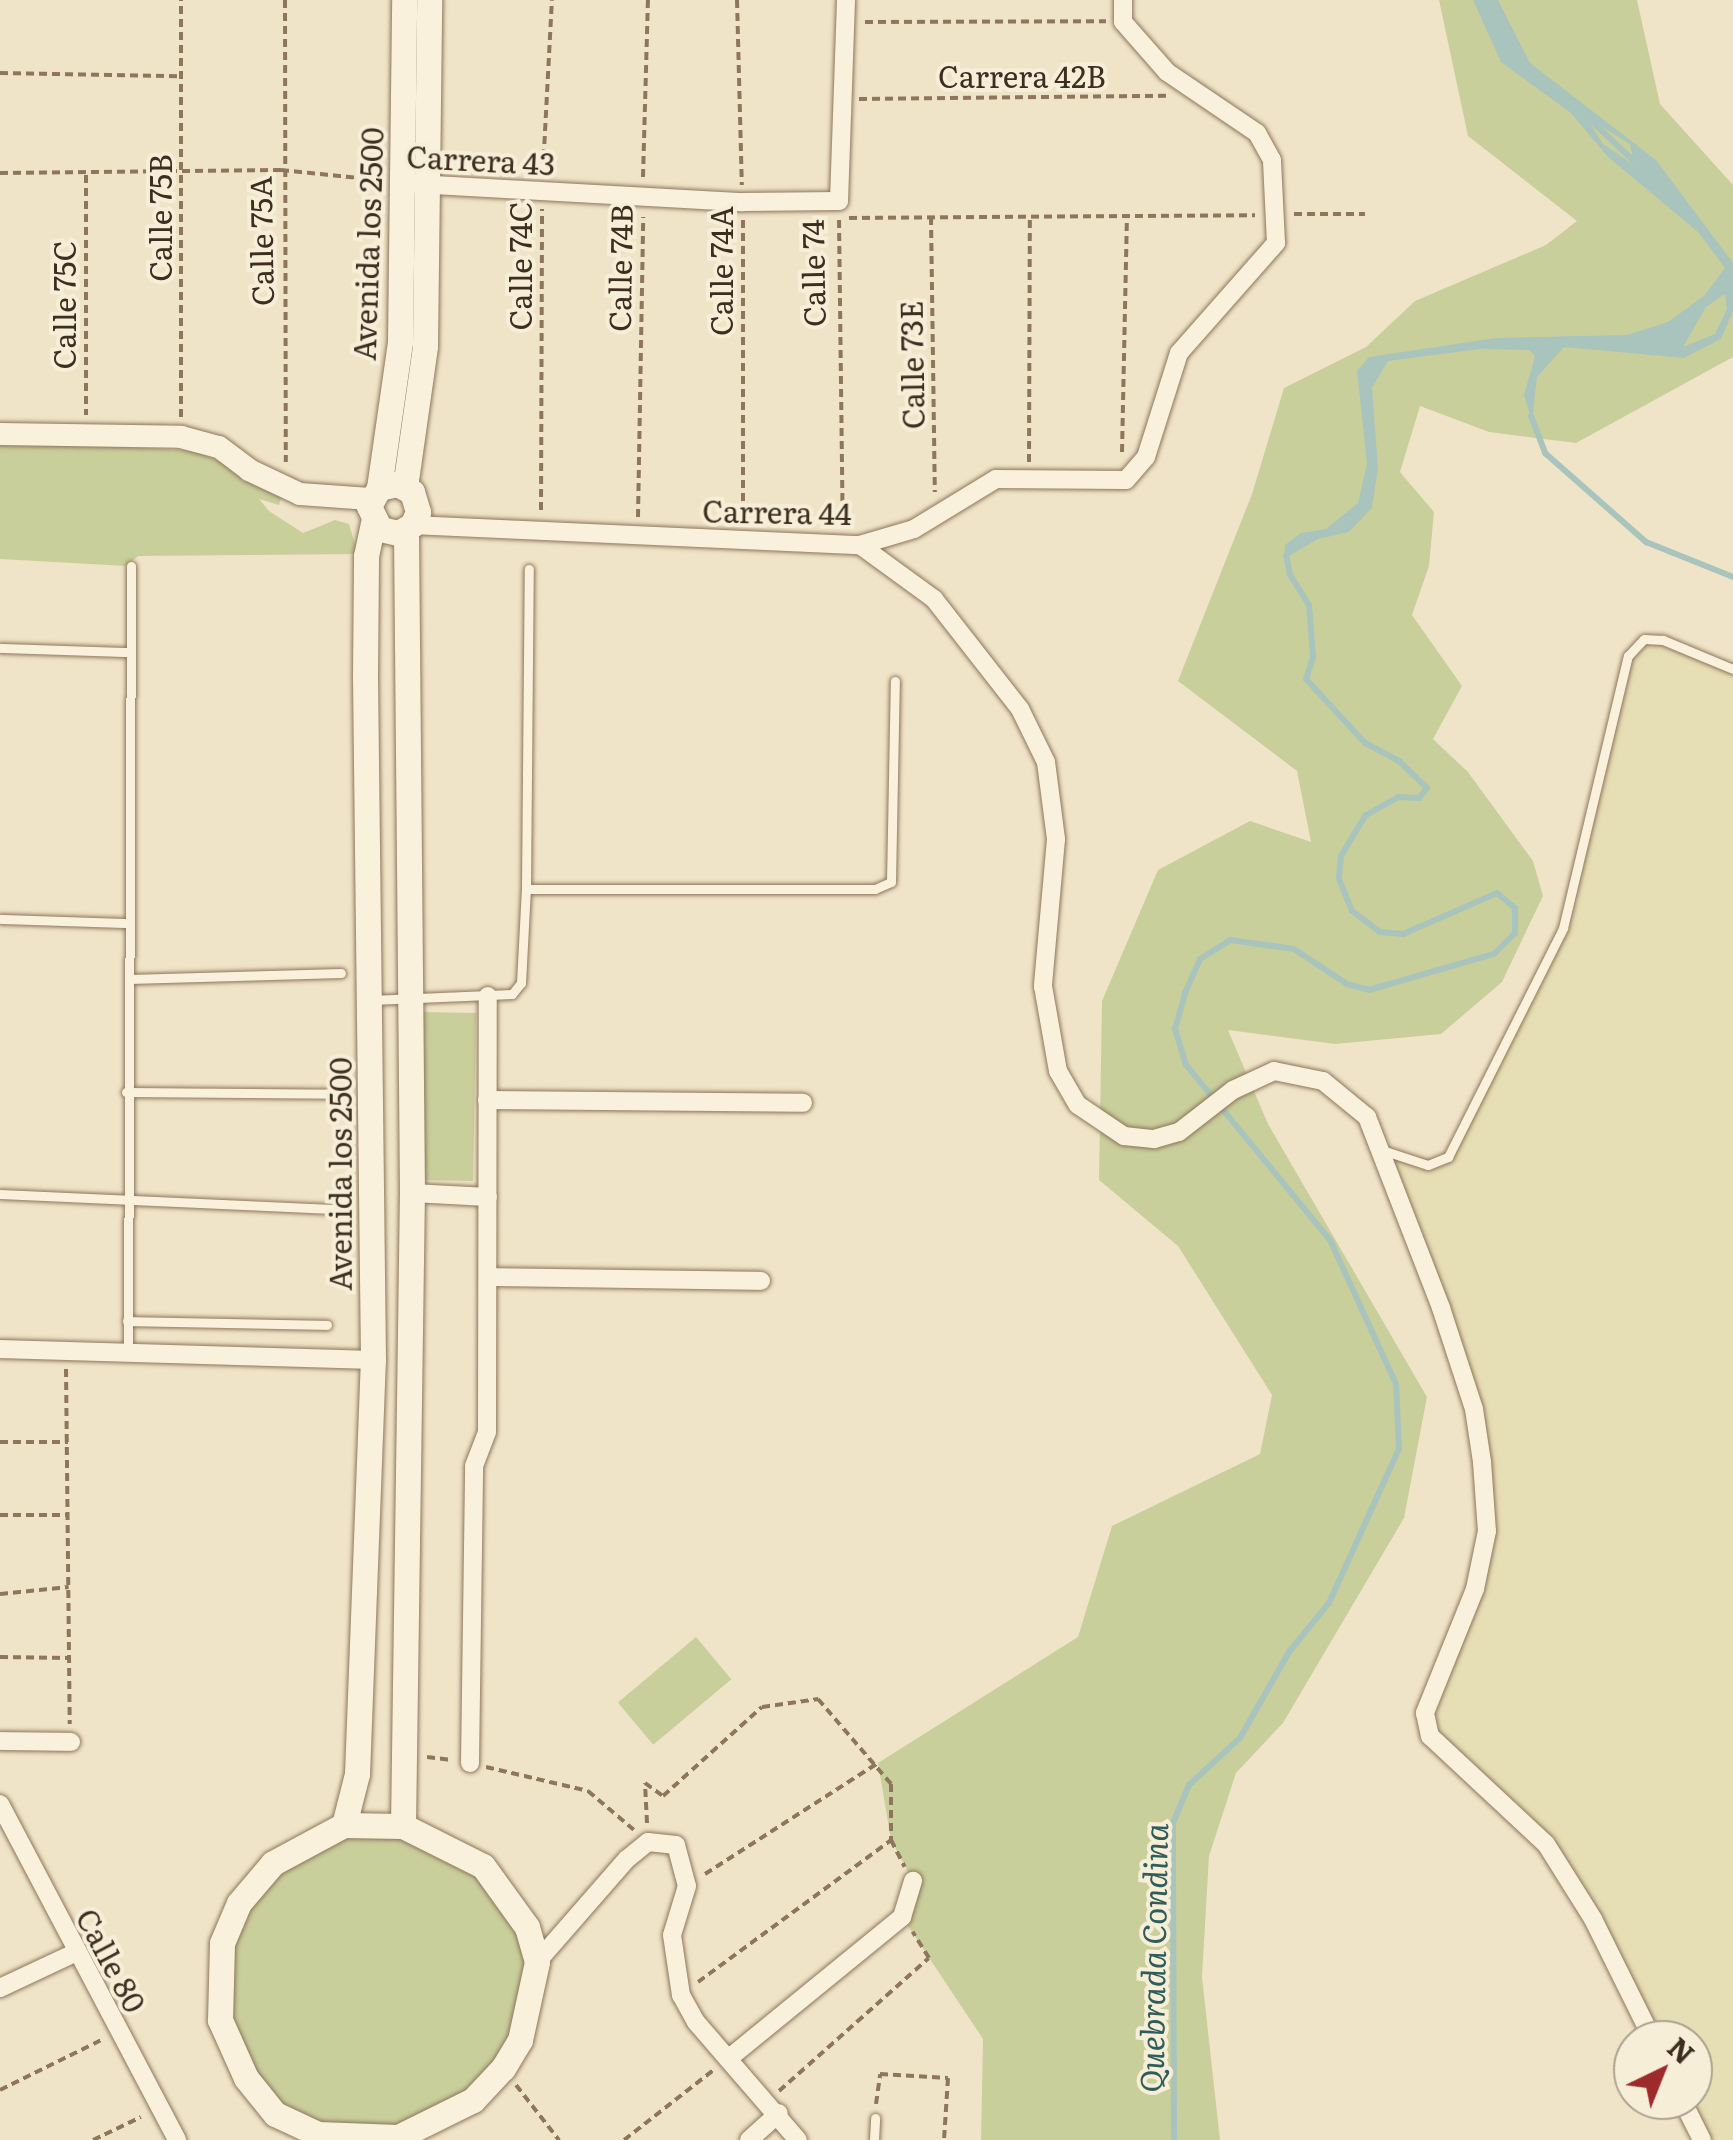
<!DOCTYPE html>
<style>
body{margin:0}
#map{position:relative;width:1733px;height:2140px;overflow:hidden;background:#f0e4c8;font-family:Literata,serif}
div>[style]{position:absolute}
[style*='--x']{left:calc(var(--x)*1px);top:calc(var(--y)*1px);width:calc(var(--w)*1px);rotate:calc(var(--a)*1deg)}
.farmland>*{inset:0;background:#e6deb5}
.green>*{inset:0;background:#c9cf9b;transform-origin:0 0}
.water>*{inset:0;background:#a9c4bc}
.stream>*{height:6px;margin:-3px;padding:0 3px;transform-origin:3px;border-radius:3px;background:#a9c4bc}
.path>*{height:4px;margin-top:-2px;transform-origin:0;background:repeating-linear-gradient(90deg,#8d765c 0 8px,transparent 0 13px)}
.roads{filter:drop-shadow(0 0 2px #8d765c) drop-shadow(0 0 2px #8d765c)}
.service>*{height:9px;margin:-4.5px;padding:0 4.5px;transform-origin:4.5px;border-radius:4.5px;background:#faf1dc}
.minor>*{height:18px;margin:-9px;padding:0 9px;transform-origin:9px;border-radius:9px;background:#faf1dc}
.tertiary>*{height:22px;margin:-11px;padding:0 11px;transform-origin:11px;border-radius:11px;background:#faf1dc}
.secondary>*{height:25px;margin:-12.5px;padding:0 12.5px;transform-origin:12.5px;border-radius:12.5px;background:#faf1dc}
span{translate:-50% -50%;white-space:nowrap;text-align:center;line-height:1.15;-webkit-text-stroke:8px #f7eed8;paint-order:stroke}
.street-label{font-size:30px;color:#3d2e20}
.water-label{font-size:32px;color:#2f5d5a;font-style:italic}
.north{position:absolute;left:1613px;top:2020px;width:100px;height:100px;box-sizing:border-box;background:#f7eed8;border:2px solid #ada18e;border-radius:50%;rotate:43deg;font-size:28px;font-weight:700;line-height:40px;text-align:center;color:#3d2e20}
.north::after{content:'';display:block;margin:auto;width:35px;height:45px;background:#9e2a2b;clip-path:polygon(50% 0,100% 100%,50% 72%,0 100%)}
</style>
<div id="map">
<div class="farmland">
<i style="clip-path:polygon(1644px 639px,1733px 669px,1733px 2140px,1694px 2140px,1675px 2100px,1693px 2100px,1693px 2040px,1646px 2040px,1569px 1879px,1446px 1757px,1425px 1713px,1495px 1541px,1457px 1354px,1375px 1161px,1448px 1157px,1579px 898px,1570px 898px,1628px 656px)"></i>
</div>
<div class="green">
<i style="clip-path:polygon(1439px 0,1637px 0,1660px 104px,1733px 185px,1733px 357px,1576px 443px,1489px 432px,1420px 406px,1400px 472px,1434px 512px,1429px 566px,1412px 615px,1462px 686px,1433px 739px,1468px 772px,1533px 861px,1543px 896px,1502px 982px,1441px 1034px,1335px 1044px,1228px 1030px,1268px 1124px,1427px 1397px,1404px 1518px,1283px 1723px,1236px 1773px,1209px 1856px,1202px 1977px,1220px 2140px,981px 2140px,983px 2039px,902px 1917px,913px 1881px,891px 1840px,878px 1763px,1078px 1637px,1112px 1526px,1260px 1454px,1272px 1395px,1178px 1246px,1099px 1180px,1102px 1001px,1158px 870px,1250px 821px,1311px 842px,1297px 771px,1178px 681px,1252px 494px,1284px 388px,1366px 347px,1415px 301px,1546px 245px,1577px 221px,1468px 136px)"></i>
<i style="clip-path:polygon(0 440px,196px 451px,230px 466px,244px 482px,249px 470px,286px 482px,279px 505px,259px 499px,269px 511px,303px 533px,335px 520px,349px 524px,358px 554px,138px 556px,126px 566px,0 559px)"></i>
<i style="left:423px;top:1012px;width:53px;height:168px;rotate:1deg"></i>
<i style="left:696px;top:1637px;width:55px;height:102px;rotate:50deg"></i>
<i style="clip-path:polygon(346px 1820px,483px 1866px,537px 1962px,503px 2068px,398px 2137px,318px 2134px,246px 2078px,220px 2020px,239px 1903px)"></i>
</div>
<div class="water">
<i style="clip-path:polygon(evenodd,1473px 0,1498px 0,1530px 63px,1656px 160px,1733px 263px,1733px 311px,1721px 339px,1684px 358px,1564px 347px,1537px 377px,1532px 421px,1524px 395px,1535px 356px,1529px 350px,1480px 349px,1388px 361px,1372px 388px,1378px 468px,1372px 508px,1349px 532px,1318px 539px,1284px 559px,1285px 545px,1301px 533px,1326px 529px,1358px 503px,1367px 464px,1357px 371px,1369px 357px,1496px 338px,1627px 335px,1668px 322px,1704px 296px,1725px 268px,1699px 233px,1607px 156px,1571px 113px,1501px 62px,1473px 0,1586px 117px,1630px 144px,1634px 165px,1603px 144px,1586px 117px,1473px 0,1725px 294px,1727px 309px,1715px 334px,1683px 347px,1706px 307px,1725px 294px)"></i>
</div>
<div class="stream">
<i style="--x:1583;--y:113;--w:77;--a:43.4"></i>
<i style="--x:1531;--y:416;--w:40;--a:69"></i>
<i style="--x:1545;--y:453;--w:135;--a:41.4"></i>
<i style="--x:1646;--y:542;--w:94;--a:21.9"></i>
<i style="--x:1174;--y:2140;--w:317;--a:-90.2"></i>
<i style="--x:1173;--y:1823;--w:41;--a:-67.2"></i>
<i style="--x:1189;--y:1785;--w:69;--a:-42.7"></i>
<i style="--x:1240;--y:1738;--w:99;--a:-60.3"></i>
<i style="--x:1289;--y:1652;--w:63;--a:-50.8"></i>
<i style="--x:1329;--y:1603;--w:169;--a:-65.6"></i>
<i style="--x:1399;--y:1449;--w:65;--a:-92.6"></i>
<i style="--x:1396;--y:1384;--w:158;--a:-114.6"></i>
<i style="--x:1330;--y:1240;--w:227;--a:-129.4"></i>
<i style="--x:1186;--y:1065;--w:38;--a:-107"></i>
<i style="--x:1175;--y:1029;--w:37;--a:-74"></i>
<i style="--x:1185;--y:993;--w:37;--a:-66"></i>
<i style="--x:1200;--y:959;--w:36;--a:-32"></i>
<i style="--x:1230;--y:940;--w:65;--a:8"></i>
<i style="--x:1294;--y:949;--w:64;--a:33.4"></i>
<i style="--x:1347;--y:984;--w:23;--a:15"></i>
<i style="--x:1369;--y:990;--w:130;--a:-16.1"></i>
<i style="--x:1494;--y:954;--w:30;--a:-45"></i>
<i style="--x:1515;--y:933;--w:25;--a:-90"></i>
<i style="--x:1515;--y:908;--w:23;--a:-140"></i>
<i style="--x:1497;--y:893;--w:103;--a:156.4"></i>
<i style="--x:1403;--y:934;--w:23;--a:-175"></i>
<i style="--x:1380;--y:932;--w:35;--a:-143"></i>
<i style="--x:1352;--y:911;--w:35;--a:-112"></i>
<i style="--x:1339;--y:878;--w:22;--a:-85"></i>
<i style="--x:1341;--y:856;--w:26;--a:-59"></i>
<i style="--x:1354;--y:834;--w:22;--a:-58"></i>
<i style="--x:1366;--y:815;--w:37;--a:-29"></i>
<i style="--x:1398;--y:797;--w:21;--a:3"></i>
<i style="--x:1419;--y:798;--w:13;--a:-51"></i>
<i style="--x:1427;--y:788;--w:39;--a:-136"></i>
<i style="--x:1399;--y:761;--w:38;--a:-152"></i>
<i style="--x:1365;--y:743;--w:87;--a:-132.7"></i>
<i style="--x:1306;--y:679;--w:23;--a:-72"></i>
<i style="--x:1313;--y:657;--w:52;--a:-94.4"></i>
<i style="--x:1309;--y:605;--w:36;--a:-122"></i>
<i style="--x:1290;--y:575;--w:20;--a:-101"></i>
</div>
<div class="path">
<i style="--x:285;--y:0;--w:462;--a:89.9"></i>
<i style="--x:737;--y:0;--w:185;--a:88.5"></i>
<i style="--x:865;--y:22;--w:241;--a:-0.2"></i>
<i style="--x:0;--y:73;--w:180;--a:1"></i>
<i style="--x:859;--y:99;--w:310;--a:-0.6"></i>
<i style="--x:543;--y:170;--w:170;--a:-87"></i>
<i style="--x:0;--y:173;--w:281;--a:-0.6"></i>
<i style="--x:281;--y:170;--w:98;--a:5.9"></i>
<i style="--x:86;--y:175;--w:240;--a:90"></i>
<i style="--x:643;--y:177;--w:177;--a:-88.4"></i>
<i style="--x:1294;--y:214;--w:71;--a:0"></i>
<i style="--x:931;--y:217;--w:275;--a:89.2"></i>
<i style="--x:849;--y:218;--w:406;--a:-0.4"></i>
<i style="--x:743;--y:220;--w:300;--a:90"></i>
<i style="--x:839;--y:220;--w:306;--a:89.3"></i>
<i style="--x:181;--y:417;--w:417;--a:-90"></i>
<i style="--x:1122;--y:452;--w:235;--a:-88.8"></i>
<i style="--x:1029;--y:462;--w:245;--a:-89.8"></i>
<i style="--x:541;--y:510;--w:301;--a:-89.8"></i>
<i style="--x:638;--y:517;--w:300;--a:-89"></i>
<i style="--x:66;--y:1369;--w:355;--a:89.4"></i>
<i style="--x:0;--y:1442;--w:68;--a:0"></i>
<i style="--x:0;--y:1515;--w:68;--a:0"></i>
<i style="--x:0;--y:1594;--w:69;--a:-5.8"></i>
<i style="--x:0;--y:1657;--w:69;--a:0.8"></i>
<i style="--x:427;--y:1757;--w:25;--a:7"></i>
<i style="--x:486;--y:1767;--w:105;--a:13.2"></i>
<i style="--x:588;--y:1791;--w:60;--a:40.3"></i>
<i style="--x:647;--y:1823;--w:40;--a:-92.9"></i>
<i style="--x:645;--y:1783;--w:22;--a:36"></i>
<i style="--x:663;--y:1796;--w:133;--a:-42"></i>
<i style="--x:762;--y:1707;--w:57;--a:-8.1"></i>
<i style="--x:818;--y:1699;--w:112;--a:49.3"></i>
<i style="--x:891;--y:1784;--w:56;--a:90"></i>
<i style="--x:891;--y:1840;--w:30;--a:63"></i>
<i style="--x:705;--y:1874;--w:206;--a:-32.7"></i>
<i style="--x:698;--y:1982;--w:240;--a:-36.3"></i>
<i style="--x:516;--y:2085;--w:70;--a:52"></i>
<i style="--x:0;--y:2090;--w:113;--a:-26.3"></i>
<i style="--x:779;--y:2091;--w:200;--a:-41.6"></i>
<i style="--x:929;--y:1958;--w:31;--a:-122"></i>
<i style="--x:876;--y:2104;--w:30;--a:-82"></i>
<i style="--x:880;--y:2074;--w:68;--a:3.4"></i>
<i style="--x:948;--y:2078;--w:62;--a:93.7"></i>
<i style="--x:93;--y:2140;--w:53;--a:-25.6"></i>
<i style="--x:624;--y:2140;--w:115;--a:-38"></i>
</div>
<div class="roads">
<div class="service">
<i style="--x:0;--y:648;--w:127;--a:1.8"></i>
<i style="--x:526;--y:889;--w:320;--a:-89.5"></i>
<i style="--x:0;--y:919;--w:127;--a:1.8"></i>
<i style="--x:129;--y:979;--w:212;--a:-1.6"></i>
<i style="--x:371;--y:1000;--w:141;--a:-2.4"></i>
<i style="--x:512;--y:994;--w:14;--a:-51"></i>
<i style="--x:521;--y:983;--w:94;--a:-87"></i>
<i style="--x:526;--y:889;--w:349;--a:0"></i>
<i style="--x:875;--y:889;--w:17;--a:-24"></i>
<i style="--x:891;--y:882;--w:201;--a:-88.9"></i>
<i style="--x:126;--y:1092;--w:211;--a:0.5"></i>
<i style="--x:1382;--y:1150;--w:48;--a:18.1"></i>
<i style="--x:1428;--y:1165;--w:22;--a:-22"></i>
<i style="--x:1448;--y:1157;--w:256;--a:-63.3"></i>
<i style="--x:1563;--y:928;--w:280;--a:-76.6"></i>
<i style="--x:1628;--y:656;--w:23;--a:-47"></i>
<i style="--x:1644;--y:639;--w:19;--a:3"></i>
<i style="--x:1663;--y:640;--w:76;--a:22.5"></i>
<i style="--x:0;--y:1194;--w:333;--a:2.6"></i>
<i style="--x:127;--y:1321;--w:200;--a:1.1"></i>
<i style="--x:128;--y:1354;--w:788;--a:-89.78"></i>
<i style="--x:874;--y:2140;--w:22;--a:-87"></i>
</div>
<div class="minor">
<i style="--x:416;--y:184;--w:327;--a:3.2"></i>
<i style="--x:743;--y:202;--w:96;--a:-0.6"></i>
<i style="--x:839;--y:201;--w:201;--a:-88"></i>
<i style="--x:412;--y:525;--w:448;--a:2.6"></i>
<i style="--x:860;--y:545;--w:56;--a:-16.5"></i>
<i style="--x:914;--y:529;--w:96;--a:-31.4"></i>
<i style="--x:996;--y:479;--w:130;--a:0.4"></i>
<i style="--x:1126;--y:480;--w:30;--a:-49"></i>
<i style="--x:1146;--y:457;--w:109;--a:-72.4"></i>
<i style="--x:1179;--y:353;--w:147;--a:-48.6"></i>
<i style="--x:1276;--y:243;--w:83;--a:-92.8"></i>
<i style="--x:1272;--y:160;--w:31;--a:-119"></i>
<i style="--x:1257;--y:133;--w:109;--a:-145.9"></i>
<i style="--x:1167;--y:72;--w:67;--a:-131.3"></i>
<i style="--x:1123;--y:22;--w:22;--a:-90"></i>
<i style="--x:860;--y:545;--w:92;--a:36.1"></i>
<i style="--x:934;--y:599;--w:140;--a:52"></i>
<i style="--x:1020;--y:709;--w:59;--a:63.9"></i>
<i style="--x:1046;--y:762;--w:78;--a:82.6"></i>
<i style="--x:1056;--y:839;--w:148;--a:95.1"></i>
<i style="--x:1043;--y:986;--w:86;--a:80"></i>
<i style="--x:1058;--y:1071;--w:39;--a:60"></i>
<i style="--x:1078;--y:1105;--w:55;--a:34"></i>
<i style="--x:1124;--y:1136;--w:30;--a:6"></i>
<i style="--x:1154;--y:1139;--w:26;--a:-16"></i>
<i style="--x:1179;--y:1132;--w:68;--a:-37.9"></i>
<i style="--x:1233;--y:1090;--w:45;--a:-24.9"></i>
<i style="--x:1274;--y:1071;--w:50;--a:11.5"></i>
<i style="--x:1323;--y:1081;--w:57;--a:39.3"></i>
<i style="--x:1367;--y:1117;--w:205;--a:68.8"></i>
<i style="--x:1441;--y:1308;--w:106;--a:71.9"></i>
<i style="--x:1474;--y:1409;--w:54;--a:81.4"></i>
<i style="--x:1482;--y:1462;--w:69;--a:85.9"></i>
<i style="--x:1487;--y:1531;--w:59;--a:101.7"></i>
<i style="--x:1475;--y:1589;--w:134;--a:112"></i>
<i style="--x:1425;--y:1713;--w:24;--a:78"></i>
<i style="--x:1430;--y:1736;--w:158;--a:43"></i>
<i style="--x:1546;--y:1844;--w:89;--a:57.9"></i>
<i style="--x:1593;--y:1919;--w:135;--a:63.6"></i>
<i style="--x:487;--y:1100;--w:316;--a:0.5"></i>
<i style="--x:412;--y:1193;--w:76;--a:3"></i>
<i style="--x:488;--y:1277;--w:273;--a:0.8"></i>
<i style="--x:0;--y:1349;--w:373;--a:1.7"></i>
<i style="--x:0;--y:1741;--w:71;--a:0.8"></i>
<i style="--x:470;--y:1763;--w:297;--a:-89.2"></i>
<i style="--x:474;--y:1466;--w:36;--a:-69"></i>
<i style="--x:487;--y:1432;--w:436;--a:-89.9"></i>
<i style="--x:0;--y:1804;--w:380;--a:62.2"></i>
<i style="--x:537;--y:1962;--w:137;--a:-48.9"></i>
<i style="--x:627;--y:1859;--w:27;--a:-39"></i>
<i style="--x:648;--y:1842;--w:28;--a:6"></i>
<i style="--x:676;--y:1845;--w:42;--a:75"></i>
<i style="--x:687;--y:1886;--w:51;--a:107"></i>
<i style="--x:672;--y:1935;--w:61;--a:81.5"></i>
<i style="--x:681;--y:1995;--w:31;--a:61"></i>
<i style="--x:696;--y:2022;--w:156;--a:49.2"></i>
<i style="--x:0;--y:1988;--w:85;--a:-25.1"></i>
<i style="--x:728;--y:2059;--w:225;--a:-39.2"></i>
<i style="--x:902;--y:1917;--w:38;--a:-73"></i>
<i style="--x:1682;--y:2100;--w:45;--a:63.4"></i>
<i style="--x:749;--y:2140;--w:40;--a:-42"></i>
</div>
<div class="tertiary">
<i style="--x:0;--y:434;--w:181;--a:0.9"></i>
<i style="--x:181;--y:437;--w:39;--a:15"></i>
<i style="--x:219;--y:447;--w:38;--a:37"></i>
<i style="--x:249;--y:470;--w:56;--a:25.2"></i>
<i style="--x:300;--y:494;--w:70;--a:4.1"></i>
</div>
<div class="secondary">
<i style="--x:405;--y:487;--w:142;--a:-81.9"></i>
<i style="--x:425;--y:346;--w:346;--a:-89.3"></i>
<i style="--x:379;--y:488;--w:18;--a:-13"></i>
<i style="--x:397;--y:484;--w:17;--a:28"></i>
<i style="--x:412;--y:492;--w:21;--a:73"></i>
<i style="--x:418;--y:512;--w:14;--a:115"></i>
<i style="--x:412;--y:525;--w:16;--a:150"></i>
<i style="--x:398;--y:533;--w:18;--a:-167"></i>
<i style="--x:380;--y:529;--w:25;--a:-116"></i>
<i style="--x:369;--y:506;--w:21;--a:-61"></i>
<i style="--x:379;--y:488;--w:148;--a:-81.8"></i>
<i style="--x:400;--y:342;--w:342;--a:-89.3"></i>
<i style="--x:344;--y:1825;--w:53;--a:-75.7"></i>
<i style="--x:357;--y:1774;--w:414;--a:-87.8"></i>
<i style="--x:373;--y:1360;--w:684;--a:-90.67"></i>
<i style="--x:365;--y:676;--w:120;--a:-89.5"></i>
<i style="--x:366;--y:556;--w:35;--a:-78"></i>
<i style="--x:344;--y:1825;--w:59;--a:1"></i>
<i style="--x:403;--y:1826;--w:89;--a:26.6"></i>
<i style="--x:483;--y:1866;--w:75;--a:54.2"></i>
<i style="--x:527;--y:1927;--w:36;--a:74"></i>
<i style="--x:537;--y:1962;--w:80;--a:102.3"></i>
<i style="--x:520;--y:2040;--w:33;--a:121"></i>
<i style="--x:503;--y:2068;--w:44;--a:133.2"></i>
<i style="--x:473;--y:2100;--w:84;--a:153.7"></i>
<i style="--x:398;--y:2137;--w:80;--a:-177.9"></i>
<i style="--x:318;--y:2134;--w:47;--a:-155.1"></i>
<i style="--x:275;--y:2114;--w:46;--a:-128.9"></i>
<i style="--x:246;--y:2078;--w:64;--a:-114.1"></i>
<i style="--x:220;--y:2020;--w:77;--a:-88.5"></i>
<i style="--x:222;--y:1943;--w:43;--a:-67"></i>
<i style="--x:239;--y:1903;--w:52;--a:-49.6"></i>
<i style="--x:273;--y:1863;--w:81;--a:-28.2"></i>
<i style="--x:403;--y:1826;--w:633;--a:-89.19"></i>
<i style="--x:412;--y:1193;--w:664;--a:-90.52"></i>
</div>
</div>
<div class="street-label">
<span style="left:1022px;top:75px">Carrera 42B</span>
<span style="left:481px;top:159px;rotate:3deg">Carrera 43</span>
<span style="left:159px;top:218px;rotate:-90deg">Calle 75B</span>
<span style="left:260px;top:241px;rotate:-91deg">Calle 75A</span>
<span style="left:367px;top:244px;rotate:-88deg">Avenida los 2500</span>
<span style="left:519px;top:266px;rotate:-90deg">Calle 74C</span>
<span style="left:619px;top:268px;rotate:-89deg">Calle 74B</span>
<span style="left:720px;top:271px;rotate:-90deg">Calle 74A</span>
<span style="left:812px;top:273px;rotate:-91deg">Calle 74</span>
<span style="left:63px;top:305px;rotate:-90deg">Calle 75C</span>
<span style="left:911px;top:365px;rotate:-91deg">Calle 73E</span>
<span style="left:777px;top:511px;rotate:1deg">Carrera 44</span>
<span style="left:339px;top:1174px;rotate:-90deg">Avenida los 2500</span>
<span style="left:112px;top:1960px;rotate:62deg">Calle 80</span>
</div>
<div class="water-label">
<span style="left:1152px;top:1958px;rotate:-89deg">Quebrada Condina</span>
</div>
<div class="north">N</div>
</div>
